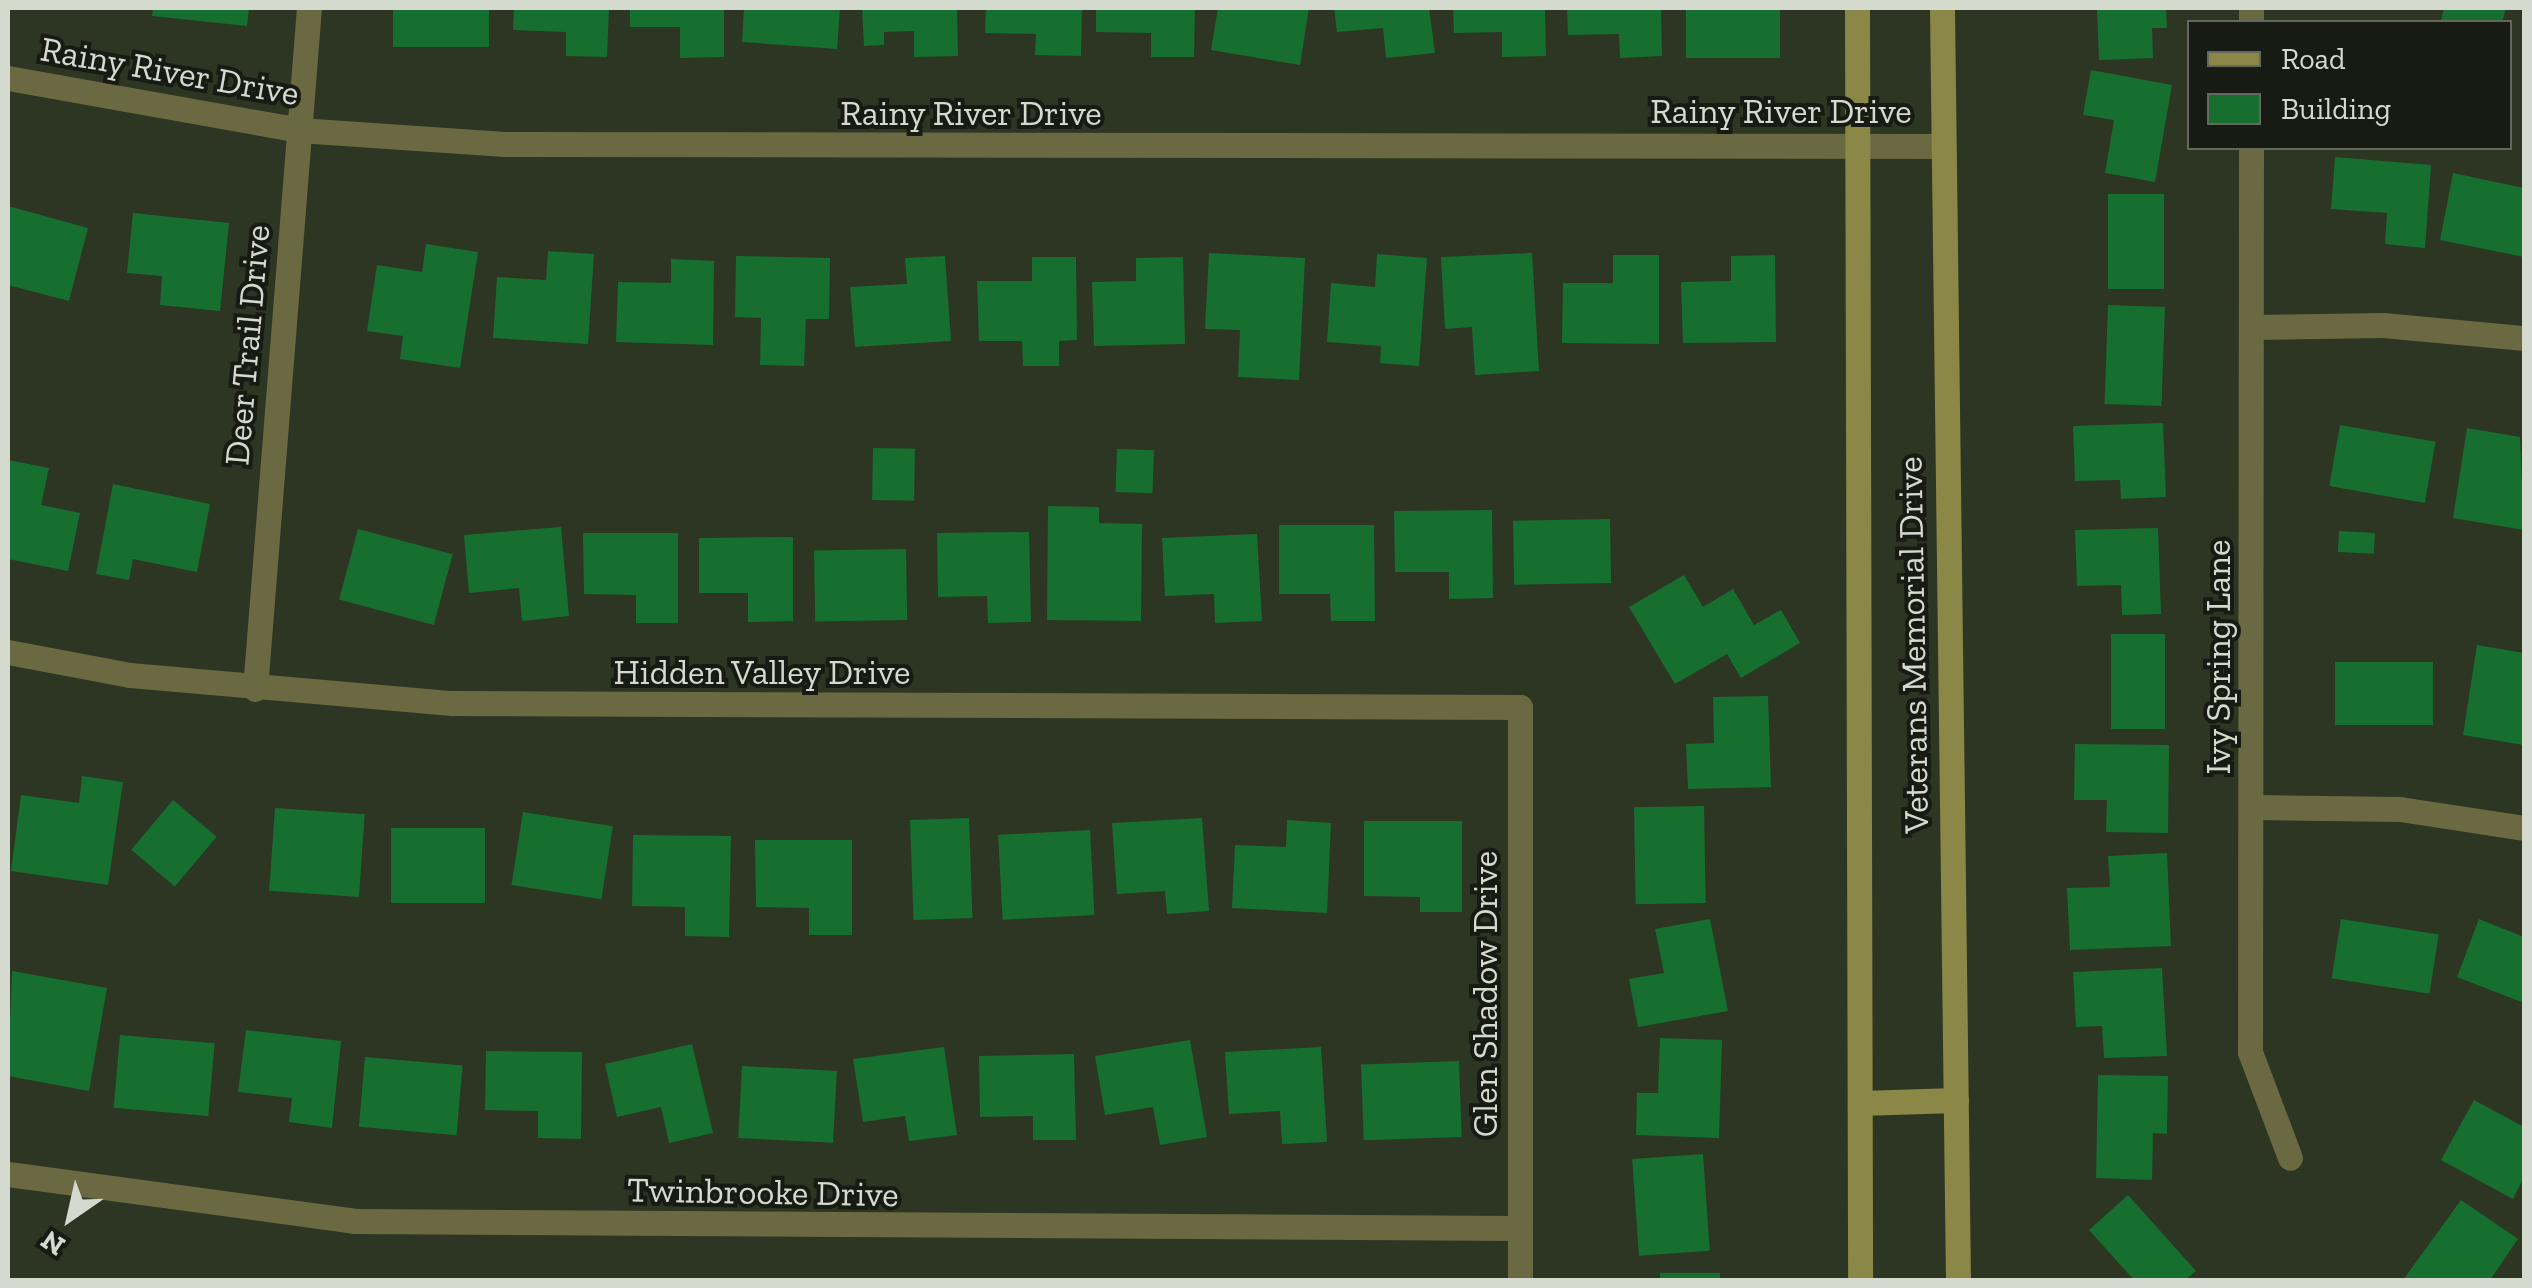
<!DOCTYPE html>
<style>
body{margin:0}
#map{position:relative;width:2532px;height:1288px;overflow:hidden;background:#2d3523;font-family:"Zilla Slab",serif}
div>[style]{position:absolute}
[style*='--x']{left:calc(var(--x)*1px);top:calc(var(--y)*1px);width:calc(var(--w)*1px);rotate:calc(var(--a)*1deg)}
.building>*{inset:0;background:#176f2f;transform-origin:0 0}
.minor>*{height:25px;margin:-12.5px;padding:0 12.5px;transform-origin:12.5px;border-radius:12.5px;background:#6b6941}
.secondary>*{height:25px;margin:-12.5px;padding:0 12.5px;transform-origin:12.5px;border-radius:12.5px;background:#8b8746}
span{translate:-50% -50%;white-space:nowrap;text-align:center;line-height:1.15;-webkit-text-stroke:8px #171b13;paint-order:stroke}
.street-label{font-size:35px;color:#d5dacf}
.frame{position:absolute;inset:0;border:10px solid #d5dacf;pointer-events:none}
.legend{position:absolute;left:2187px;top:20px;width:325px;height:130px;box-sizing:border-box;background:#171b13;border:2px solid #63675e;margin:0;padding:12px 18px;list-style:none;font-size:30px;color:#d5dacf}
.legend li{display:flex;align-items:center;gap:20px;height:50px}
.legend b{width:50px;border:2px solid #63675e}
.north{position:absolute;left:20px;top:1168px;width:100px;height:100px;-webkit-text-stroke:8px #171b13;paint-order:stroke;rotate:214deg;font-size:28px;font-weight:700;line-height:40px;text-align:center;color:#d5dacf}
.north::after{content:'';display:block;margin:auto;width:35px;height:45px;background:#d5dacf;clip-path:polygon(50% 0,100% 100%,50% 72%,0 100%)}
</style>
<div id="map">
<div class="building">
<i style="clip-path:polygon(153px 8px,249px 8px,247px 26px,152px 16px)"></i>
<i style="left:393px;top:8px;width:96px;height:39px"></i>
<i style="clip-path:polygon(514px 8px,609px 8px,607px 57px,566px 56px,566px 32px,513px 30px)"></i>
<i style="clip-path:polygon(630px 8px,724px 8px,724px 57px,680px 58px,680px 27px,630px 27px)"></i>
<i style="clip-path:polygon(744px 8px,840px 8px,837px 49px,742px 42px)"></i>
<i style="clip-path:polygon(862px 8px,957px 8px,958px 56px,914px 57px,914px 31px,884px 32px,884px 45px,864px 46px)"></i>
<i style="clip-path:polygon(986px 8px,1082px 8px,1081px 56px,1035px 55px,1036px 34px,985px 33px)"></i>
<i style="clip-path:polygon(1096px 8px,1195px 8px,1194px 57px,1151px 57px,1151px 33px,1096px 32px)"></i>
<i style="clip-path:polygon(1218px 8px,1309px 8px,1300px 65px,1211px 50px)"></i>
<i style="clip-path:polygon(1334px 8px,1429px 8px,1435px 53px,1386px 58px,1383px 28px,1337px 32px)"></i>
<i style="clip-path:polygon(1453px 8px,1545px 8px,1546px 56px,1502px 57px,1502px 32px,1454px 33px)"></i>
<i style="clip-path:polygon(1567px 8px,1661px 8px,1662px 56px,1620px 58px,1619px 34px,1568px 35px)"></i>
<i style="left:1686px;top:8px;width:94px;height:50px"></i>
<i style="clip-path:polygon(2097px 8px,2166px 8px,2167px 28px,2152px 28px,2153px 58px,2099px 60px)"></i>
<i style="clip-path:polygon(2444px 8px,2506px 8px,2502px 22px,2441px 20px)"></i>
<i style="clip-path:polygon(2091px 70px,2172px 85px,2155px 182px,2105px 173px,2114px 120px,2083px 115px)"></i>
<i style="clip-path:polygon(2335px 157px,2431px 165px,2425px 248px,2385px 244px,2387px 213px,2331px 209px)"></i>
<i style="clip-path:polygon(2453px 173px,2524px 188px,2524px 257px,2440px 240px)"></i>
<i style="left:2108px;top:194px;width:56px;height:95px"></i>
<i style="clip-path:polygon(8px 206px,88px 228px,69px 301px,8px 285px)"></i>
<i style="clip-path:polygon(133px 213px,229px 223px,220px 311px,160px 305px,162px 276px,127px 273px)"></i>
<i style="clip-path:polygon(426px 244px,478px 252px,460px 368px,400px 359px,403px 336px,367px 331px,377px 265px,422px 272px)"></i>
<i style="clip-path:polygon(548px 251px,594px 254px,588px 344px,493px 338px,497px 277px,546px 280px)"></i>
<i style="clip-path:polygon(1209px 253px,1305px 258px,1299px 380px,1238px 377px,1240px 330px,1205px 329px)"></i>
<i style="clip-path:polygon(1532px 253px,1539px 371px,1475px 375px,1472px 327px,1445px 329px,1441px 257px)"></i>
<i style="clip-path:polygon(1377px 254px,1427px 258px,1419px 366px,1380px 363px,1381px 346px,1327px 342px,1331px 283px,1375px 287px)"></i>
<i style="clip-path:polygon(1613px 255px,1659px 255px,1659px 344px,1562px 343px,1563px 283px,1613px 283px)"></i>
<i style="clip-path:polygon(1775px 255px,1776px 342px,1683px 343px,1681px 282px,1731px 281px,1731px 256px)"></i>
<i style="clip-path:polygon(736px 256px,830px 258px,829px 319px,806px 319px,804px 366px,760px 365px,761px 318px,735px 317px)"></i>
<i style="clip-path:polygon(945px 256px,951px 341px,855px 347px,850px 287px,907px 284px,905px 258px)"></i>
<i style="clip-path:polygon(1032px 257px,1076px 257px,1077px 340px,1059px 341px,1059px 366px,1023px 366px,1022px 341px,979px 341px,977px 281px,1032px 281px)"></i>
<i style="clip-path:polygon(1183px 257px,1185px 344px,1094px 346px,1092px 282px,1136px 281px,1136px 258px)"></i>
<i style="clip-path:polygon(671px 259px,714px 261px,713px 345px,616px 342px,618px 282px,671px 283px)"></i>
<i style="left:2108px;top:305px;width:57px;height:99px;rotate:2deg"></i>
<i style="clip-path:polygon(2163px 423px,2166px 497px,2121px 499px,2120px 480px,2075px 481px,2073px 426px)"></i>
<i style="left:2340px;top:425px;width:97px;height:62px;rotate:10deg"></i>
<i style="clip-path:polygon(2467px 428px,2520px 437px,2524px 530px,2453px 518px)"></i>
<i style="left:873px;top:448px;width:42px;height:52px;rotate:1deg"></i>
<i style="left:1117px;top:449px;width:37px;height:43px;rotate:2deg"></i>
<i style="clip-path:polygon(8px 460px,49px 468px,41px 505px,80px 513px,68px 571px,8px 559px)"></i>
<i style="clip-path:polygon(113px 484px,210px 504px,197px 572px,133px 559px,129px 580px,96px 574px)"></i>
<i style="clip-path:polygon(1048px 506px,1099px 507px,1099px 523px,1142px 524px,1141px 621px,1047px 620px)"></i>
<i style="clip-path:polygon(1492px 510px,1493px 598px,1449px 599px,1449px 572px,1395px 572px,1394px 511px)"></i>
<i style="left:1610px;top:519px;width:64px;height:97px;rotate:89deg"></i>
<i style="clip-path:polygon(1279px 525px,1374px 525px,1375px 621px,1331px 621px,1330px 594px,1279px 594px)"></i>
<i style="clip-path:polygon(561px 527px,569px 616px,522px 621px,519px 588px,469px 593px,464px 535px)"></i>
<i style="clip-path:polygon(2158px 528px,2161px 614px,2122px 615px,2121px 585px,2077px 586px,2075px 530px)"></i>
<i style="left:358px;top:529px;width:98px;height:73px;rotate:15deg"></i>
<i style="left:2339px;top:531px;width:36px;height:21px;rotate:3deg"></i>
<i style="clip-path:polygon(1029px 532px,1031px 622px,988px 623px,987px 596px,938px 597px,937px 533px)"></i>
<i style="clip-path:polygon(583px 533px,678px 533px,678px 623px,636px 623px,636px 595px,584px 594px)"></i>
<i style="clip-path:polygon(1257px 534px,1262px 621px,1215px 623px,1214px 594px,1165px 596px,1162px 538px)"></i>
<i style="clip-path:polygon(793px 537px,793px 621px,748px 622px,748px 593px,699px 593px,699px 538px)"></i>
<i style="left:906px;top:549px;width:71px;height:92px;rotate:89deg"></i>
<i style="clip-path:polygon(1684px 575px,1703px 607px,1733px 589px,1754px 625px,1781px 610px,1800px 643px,1741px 678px,1727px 654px,1675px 684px,1629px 607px)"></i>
<i style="left:2111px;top:634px;width:54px;height:95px"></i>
<i style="clip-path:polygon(2477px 645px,2524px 653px,2524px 745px,2463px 735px)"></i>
<i style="left:2335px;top:662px;width:98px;height:63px"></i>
<i style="clip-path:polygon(1768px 696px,1771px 787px,1688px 789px,1686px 744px,1714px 743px,1713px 697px)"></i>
<i style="clip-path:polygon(2075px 744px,2169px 745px,2168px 833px,2106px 832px,2107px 800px,2074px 800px)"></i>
<i style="clip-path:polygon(82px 776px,123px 782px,108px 885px,11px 871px,21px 795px,79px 803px)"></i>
<i style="left:173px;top:800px;width:57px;height:65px;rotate:40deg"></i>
<i style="left:1704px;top:806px;width:97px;height:70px;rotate:89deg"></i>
<i style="left:275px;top:808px;width:90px;height:83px;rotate:4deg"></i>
<i style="left:523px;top:812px;width:91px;height:74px;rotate:9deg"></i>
<i style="left:969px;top:818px;width:100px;height:59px;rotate:88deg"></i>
<i style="clip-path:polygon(1202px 818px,1209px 911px,1167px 914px,1165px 891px,1117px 894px,1112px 823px)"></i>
<i style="clip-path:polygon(1287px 820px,1331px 823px,1327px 913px,1232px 908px,1235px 845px,1286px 847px)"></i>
<i style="clip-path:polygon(1364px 821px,1462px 821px,1462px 912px,1420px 912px,1420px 897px,1364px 896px)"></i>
<i style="left:391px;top:828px;width:94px;height:75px"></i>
<i style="left:1090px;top:830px;width:85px;height:92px;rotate:87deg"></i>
<i style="clip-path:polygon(633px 835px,731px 836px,729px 937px,685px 936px,685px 907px,632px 906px)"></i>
<i style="clip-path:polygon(755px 840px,852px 840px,852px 935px,809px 935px,809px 908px,756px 907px)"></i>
<i style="clip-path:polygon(2167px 853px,2171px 946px,2070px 950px,2067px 888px,2110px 887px,2108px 856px)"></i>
<i style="clip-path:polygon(1710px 919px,1728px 1011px,1638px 1027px,1629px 979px,1664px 973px,1655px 929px)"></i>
<i style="left:2341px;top:919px;width:99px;height:60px;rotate:9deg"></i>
<i style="clip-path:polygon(2479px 919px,2524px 937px,2524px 1003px,2457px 977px)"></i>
<i style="clip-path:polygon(2162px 968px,2167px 1056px,2104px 1058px,2102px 1026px,2076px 1027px,2073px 972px)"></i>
<i style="clip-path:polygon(12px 971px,107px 988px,89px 1091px,8px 1076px)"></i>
<i style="clip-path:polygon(246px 1030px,341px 1041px,332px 1128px,289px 1122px,292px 1098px,238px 1092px)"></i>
<i style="left:120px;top:1035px;width:95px;height:73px;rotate:5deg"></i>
<i style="clip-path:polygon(1660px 1038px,1722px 1040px,1719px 1138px,1636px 1135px,1637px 1093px,1658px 1093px)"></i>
<i style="clip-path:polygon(1190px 1040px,1207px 1137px,1160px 1145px,1153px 1107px,1105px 1115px,1095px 1056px)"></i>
<i style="clip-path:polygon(692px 1044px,713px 1133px,669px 1143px,661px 1107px,617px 1117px,605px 1064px)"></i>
<i style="clip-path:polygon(944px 1047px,957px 1135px,909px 1141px,905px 1116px,863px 1122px,853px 1059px)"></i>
<i style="clip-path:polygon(1321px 1047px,1327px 1142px,1282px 1144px,1280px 1111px,1229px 1114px,1225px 1052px)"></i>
<i style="clip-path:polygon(486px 1051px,582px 1052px,581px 1139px,538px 1138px,538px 1111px,485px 1110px)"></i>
<i style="clip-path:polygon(1074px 1054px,1076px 1140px,1033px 1140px,1033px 1116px,980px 1117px,979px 1056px)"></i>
<i style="left:365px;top:1057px;width:98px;height:70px;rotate:5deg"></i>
<i style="left:1459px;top:1061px;width:76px;height:98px;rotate:88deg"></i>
<i style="left:742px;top:1066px;width:95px;height:72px;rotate:3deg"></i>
<i style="clip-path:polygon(2098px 1075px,2168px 1076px,2167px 1134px,2153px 1133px,2152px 1180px,2096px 1178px)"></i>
<i style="clip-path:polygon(2474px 1100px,2524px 1127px,2524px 1177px,2513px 1199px,2441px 1160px)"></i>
<i style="left:1703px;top:1154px;width:97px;height:71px;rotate:86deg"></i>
<i style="clip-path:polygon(2128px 1195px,2196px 1271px,2185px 1280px,2134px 1280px,2089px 1230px)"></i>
<i style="clip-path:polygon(2461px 1200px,2518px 1239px,2490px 1280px,2403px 1280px)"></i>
<i style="left:1660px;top:1273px;width:60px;height:7px"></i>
</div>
<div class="minor">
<i style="--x:2251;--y:8;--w:14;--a:90"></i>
<i style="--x:8;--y:78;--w:296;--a:10.1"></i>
<i style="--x:299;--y:130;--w:206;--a:3.9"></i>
<i style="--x:505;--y:144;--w:1435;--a:0.08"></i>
<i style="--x:2251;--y:148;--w:904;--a:90.06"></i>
<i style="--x:2250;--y:1052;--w:113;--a:69.3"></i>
<i style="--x:2251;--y:327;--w:132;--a:-0.9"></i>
<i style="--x:2383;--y:325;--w:142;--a:5.3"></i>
<i style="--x:8;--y:652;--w:124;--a:10.7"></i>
<i style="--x:130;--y:675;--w:323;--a:5"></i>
<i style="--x:452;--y:703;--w:1068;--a:0.21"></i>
<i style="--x:1520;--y:707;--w:573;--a:90"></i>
<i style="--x:255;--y:689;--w:683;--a:-85.47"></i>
<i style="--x:2254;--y:807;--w:146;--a:0.8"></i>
<i style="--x:2400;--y:809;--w:125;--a:8.7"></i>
<i style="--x:8;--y:1174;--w:349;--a:7.7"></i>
<i style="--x:354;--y:1221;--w:1166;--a:0.34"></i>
</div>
<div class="secondary">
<i style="--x:1857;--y:8;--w:1272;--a:89.86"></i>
<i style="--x:1942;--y:8;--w:1272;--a:89.28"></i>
<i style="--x:1860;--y:1103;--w:96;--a:-1.8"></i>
</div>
<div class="street-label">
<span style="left:170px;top:71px;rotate:10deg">Rainy River Drive</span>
<span style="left:1781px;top:111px">Rainy River Drive</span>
<span style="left:971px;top:113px">Rainy River Drive</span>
<span style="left:247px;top:345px;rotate:-85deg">Deer Trail Drive</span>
<span style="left:1913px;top:645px;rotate:-91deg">Veterans Memorial Drive</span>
<span style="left:2218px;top:657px;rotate:-90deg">Ivy Spring Lane</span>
<span style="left:762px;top:672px">Hidden Valley Drive</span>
<span style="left:1485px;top:994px;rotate:-90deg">Glen Shadow Drive</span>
<span style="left:763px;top:1192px;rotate:1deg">Twinbrooke Drive</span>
</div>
<div class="frame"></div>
<ul class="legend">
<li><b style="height:12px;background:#8b8746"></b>Road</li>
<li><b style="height:28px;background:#176f2f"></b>Building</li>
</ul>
<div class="north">N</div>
</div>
